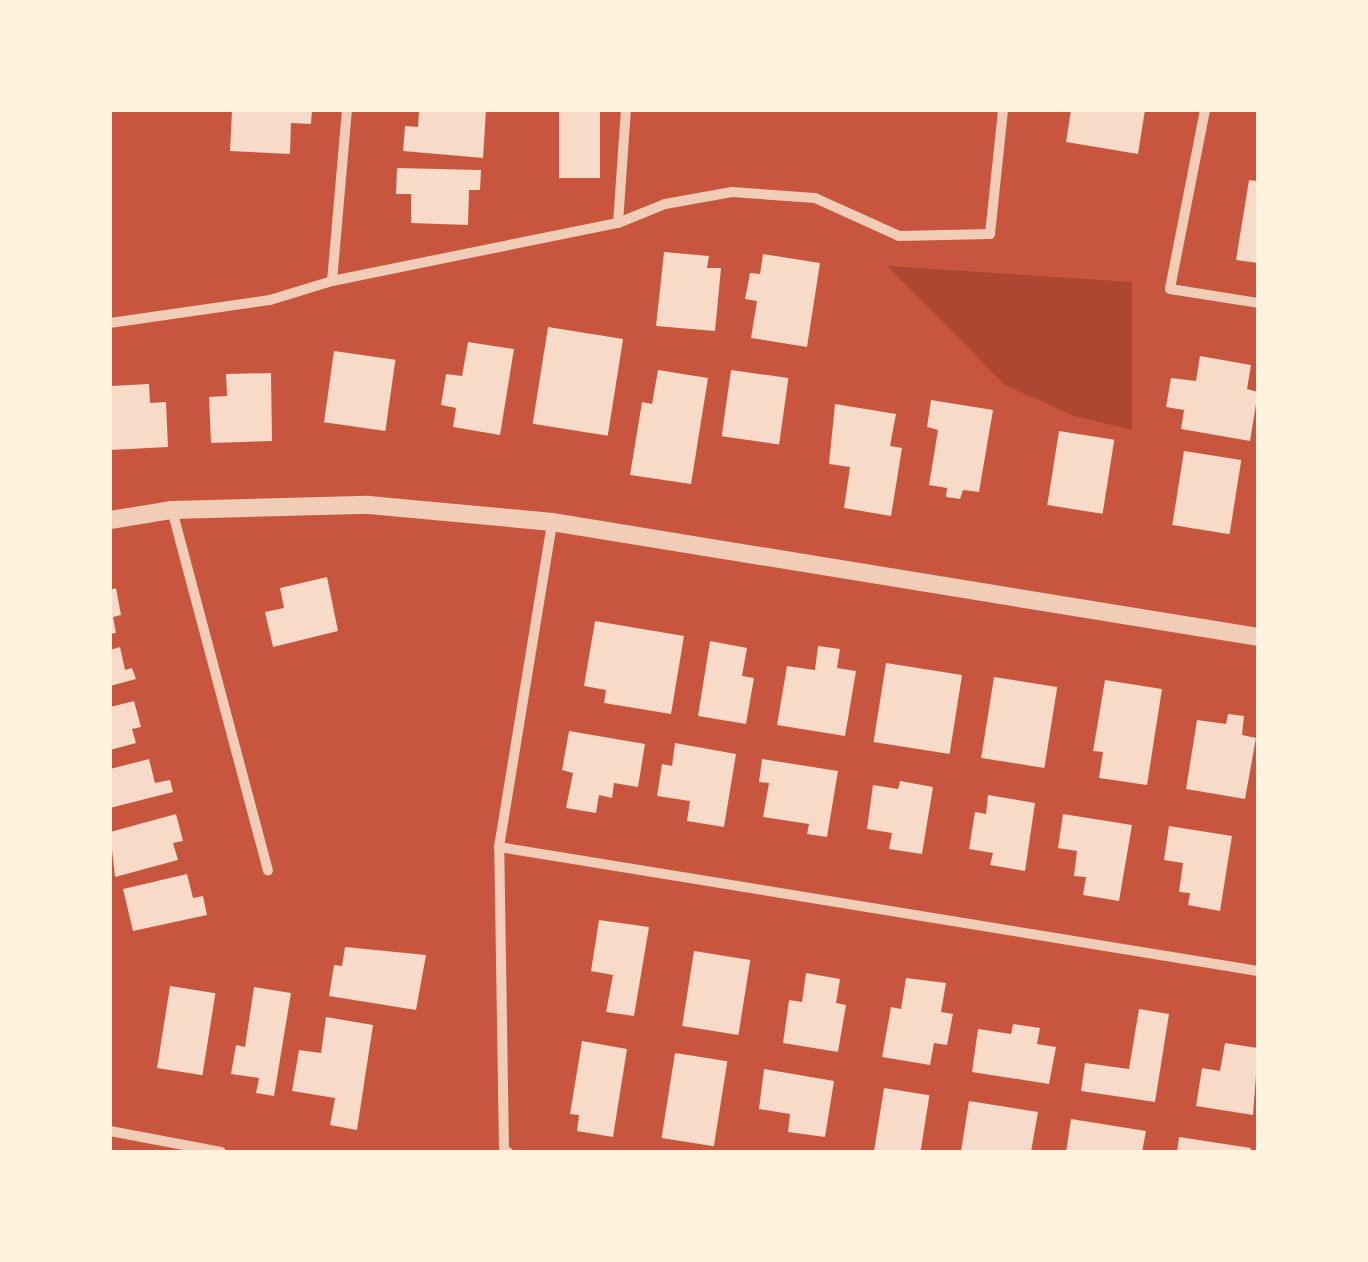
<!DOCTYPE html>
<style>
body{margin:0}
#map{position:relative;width:1368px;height:1262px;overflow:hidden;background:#c8553d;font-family:"Libre Baskerville",serif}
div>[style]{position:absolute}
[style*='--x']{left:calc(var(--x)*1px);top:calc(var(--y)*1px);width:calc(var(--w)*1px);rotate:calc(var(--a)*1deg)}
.green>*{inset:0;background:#ae4732}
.building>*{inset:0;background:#f7dbc8;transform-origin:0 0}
.minor>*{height:10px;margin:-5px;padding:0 5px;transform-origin:5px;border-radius:5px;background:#f1ccb7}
.tertiary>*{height:18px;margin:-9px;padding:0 9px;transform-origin:9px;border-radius:9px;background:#f1ccb7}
span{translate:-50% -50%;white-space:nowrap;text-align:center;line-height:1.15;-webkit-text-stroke:10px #fff3e0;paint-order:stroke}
.frame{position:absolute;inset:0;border:112px solid #fff3e0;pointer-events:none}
</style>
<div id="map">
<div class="green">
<i style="clip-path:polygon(887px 266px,1132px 282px,1132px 430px,1074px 416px,1005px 385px)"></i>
</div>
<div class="building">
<i style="clip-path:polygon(232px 110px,312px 110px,311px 124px,291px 123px,290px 154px,230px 151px)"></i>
<i style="clip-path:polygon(419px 110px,486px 110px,483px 158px,403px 151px,405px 126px,418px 127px)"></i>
<i style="left:559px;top:110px;width:41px;height:68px"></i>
<i style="clip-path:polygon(1071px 110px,1145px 110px,1138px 154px,1066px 142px)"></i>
<i style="clip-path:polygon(397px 168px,481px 170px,480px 190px,469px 190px,468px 225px,411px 223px,411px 194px,396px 194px)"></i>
<i style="clip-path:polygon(1249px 180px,1258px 181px,1258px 263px,1236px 260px)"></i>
<i style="clip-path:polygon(664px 252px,709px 256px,707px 268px,721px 268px,715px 331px,656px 326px)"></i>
<i style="clip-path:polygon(763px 254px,820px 263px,807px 347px,751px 338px,757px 301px,745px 299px,750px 273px,760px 274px)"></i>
<i style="left:548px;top:327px;width:76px;height:98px;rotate:9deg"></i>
<i style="clip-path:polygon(468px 342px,514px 349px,500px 435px,453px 427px,456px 408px,441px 405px,446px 374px,462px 376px)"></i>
<i style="left:334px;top:351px;width:62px;height:72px;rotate:8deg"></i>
<i style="clip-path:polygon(1200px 356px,1251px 365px,1247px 389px,1258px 392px,1250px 441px,1181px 429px,1184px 410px,1166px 407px,1171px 378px,1196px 381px)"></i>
<i style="clip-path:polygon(658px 370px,708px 378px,691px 484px,630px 475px,642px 402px,652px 404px)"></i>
<i style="left:731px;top:370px;width:58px;height:67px;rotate:8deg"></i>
<i style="clip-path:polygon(271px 373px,272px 441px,211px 443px,209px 397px,227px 396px,226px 374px)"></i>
<i style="clip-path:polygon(149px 384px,150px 403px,166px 402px,168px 447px,110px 450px,110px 386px)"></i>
<i style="clip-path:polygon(931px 400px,993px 410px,979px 492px,963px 490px,960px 499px,946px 497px,947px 488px,929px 485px,938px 430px,927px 427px)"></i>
<i style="clip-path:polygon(835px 404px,896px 414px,890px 446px,902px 448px,891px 516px,844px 508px,850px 467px,829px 464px)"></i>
<i style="left:1059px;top:431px;width:56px;height:75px;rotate:9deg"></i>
<i style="left:1184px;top:451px;width:58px;height:75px;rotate:9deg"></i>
<i style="clip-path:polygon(327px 577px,338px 631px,273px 647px,265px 612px,284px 608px,280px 588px)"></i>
<i style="clip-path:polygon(116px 588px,121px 615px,113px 617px,116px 633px,110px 634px,110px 590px)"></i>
<i style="clip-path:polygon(595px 621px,684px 636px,671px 714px,604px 703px,606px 690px,584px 686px)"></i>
<i style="clip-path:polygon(710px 641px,747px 648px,742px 676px,754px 678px,746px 724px,698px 716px)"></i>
<i style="clip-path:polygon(818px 646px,840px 649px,837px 668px,856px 671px,845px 736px,777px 725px,787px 666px,815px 670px)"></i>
<i style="clip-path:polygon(120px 647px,125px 670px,132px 668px,136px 679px,110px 686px,110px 650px)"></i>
<i style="left:886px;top:663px;width:77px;height:80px;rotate:9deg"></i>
<i style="left:994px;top:677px;width:64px;height:82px;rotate:9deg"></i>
<i style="clip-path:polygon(1105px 680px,1162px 689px,1147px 785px,1099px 778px,1103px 752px,1093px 751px)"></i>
<i style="clip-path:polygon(134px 701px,141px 727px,132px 729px,136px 743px,110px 750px,110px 707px)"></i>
<i style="clip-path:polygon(1228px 714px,1244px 716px,1242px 735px,1256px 738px,1245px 799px,1186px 789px,1197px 720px,1226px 724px)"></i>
<i style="clip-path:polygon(569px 731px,645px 744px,638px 787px,614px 783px,612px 798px,599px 795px,596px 813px,566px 808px,573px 773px,562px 770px)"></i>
<i style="clip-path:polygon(675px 743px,736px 754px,724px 827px,687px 821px,690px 801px,657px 796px,662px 764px,672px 766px)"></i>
<i style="clip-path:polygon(149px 759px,155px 783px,170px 780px,173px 792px,110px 808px,110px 769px)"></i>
<i style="clip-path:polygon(762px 759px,838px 771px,827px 837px,807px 834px,809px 824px,763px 817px,769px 783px,759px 782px)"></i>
<i style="clip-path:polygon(900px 781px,933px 787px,922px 854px,889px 849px,892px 833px,867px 829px,873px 785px,898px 789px)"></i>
<i style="clip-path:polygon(988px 795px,1035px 803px,1025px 871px,990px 865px,993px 853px,969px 849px,975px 812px,986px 814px)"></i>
<i style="clip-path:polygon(176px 814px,183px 841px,173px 843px,178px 860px,115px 877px,110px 832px)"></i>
<i style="clip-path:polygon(1063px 814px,1132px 825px,1119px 901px,1083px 895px,1086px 877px,1074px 876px,1077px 851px,1058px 848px)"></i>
<i style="clip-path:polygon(1169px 826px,1232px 836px,1220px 911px,1188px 905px,1190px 893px,1179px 892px,1183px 863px,1164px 860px)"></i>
<i style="clip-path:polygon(187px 874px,193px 898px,203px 896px,207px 915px,133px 931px,123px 889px)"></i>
<i style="clip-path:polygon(599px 920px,649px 927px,634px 1016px,606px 1012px,613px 975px,591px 971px)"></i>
<i style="clip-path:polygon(345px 947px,426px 955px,416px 1010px,329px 996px,334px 965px,342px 966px)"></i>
<i style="left:694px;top:951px;width:57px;height:76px;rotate:9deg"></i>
<i style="clip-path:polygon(806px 973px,840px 979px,836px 1003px,846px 1005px,838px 1052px,783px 1043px,789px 1000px,802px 1002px)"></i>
<i style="clip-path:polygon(906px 978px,946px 983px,941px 1012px,953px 1014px,947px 1045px,934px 1043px,930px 1065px,882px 1057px,891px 1007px,901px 1009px)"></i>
<i style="left:170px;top:986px;width:46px;height:83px;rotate:9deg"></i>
<i style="clip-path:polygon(254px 987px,291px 993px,274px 1096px,256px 1093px,259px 1078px,231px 1074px,236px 1045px,245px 1047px)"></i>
<i style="clip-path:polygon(1139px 1009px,1169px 1014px,1155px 1102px,1081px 1091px,1085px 1063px,1129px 1069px)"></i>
<i style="clip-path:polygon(326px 1017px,373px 1025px,357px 1130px,330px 1125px,335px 1098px,292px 1091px,299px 1050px,321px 1053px)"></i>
<i style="clip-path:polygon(1013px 1024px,1040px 1028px,1037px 1044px,1056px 1047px,1049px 1084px,972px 1072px,978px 1029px,1011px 1034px)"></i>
<i style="clip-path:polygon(582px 1041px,627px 1049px,613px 1137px,577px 1131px,579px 1115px,570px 1114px)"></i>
<i style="clip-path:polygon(1225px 1043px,1258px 1048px,1253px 1115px,1196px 1106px,1202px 1068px,1220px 1071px)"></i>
<i style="left:675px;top:1053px;width:53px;height:86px;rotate:9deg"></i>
<i style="clip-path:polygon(764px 1069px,834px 1081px,825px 1137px,788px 1132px,790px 1114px,759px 1109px)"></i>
<i style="left:884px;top:1088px;width:46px;height:63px;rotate:9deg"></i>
<i style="clip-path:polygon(969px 1101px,1038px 1112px,1031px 1152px,961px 1151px)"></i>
<i style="clip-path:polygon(1071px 1119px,1146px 1131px,1142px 1152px,1066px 1152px)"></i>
<i style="clip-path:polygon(1179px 1137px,1251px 1148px,1250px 1152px,1177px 1152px)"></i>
</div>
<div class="minor">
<i style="--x:1205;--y:110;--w:182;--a:101.1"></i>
<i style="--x:1170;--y:289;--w:89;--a:9"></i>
<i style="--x:618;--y:223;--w:113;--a:-86"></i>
<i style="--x:332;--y:281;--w:172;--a:-85"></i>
<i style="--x:110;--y:323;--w:162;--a:-8.2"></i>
<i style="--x:270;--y:300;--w:65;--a:-17"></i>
<i style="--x:332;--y:281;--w:292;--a:-11.5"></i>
<i style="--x:618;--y:223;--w:51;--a:-22"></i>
<i style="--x:665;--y:204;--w:68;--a:-10.2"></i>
<i style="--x:732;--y:192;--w:83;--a:4.1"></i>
<i style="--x:815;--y:198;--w:92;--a:24.3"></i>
<i style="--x:899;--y:236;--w:91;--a:-1.3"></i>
<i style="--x:990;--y:234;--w:125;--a:-84"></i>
<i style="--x:172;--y:510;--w:373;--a:75.1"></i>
<i style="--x:499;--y:847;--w:769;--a:9.28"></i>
<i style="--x:110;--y:1131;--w:113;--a:10.7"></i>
<i style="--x:508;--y:1152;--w:4;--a:-166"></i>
<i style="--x:504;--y:1151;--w:304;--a:-90.9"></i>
<i style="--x:499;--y:847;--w:329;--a:-80.7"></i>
</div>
<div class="tertiary">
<i style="--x:110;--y:520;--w:63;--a:-9.2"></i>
<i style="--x:172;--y:510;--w:197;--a:-1.5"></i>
<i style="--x:369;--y:505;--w:184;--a:5.3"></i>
<i style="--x:552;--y:522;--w:715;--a:9.25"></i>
</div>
<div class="frame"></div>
</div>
